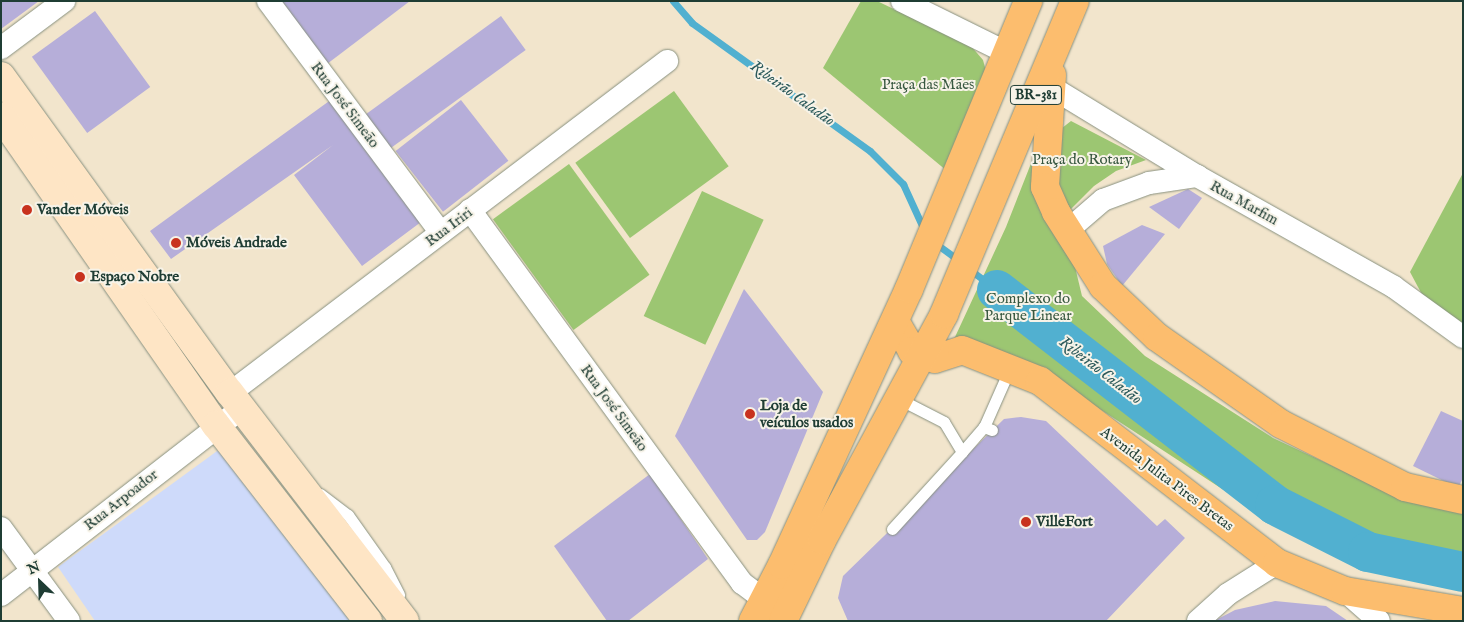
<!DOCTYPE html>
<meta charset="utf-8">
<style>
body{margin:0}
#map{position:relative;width:1464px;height:622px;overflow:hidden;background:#f2e5cc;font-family:"IM FELL English",serif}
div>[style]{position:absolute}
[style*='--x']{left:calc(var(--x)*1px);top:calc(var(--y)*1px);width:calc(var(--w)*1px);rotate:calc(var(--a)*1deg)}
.built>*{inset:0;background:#cedafa}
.green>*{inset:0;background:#9cc672;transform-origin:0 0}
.stream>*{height:7px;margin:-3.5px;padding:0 3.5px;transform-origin:3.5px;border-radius:3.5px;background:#51b0d0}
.river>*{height:40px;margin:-20px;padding:0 20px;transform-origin:20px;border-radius:20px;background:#51b0d0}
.building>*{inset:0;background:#b6aed9;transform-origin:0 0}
.roads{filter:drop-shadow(0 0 1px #889180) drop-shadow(0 0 1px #889180)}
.lane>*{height:11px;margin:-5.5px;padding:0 5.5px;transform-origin:5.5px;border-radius:5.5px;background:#fff}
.street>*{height:22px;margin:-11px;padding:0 11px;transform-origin:11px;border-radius:11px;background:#fff}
.secondary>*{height:28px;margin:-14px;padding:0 14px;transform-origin:14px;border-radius:14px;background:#fee5c5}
.primary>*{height:28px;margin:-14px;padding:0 14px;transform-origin:14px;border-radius:14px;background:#fcbd6e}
.dots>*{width:14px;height:14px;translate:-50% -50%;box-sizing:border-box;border:2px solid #f7f3e8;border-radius:50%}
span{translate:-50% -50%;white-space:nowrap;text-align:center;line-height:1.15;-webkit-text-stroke:4px #f7f3e8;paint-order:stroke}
.shield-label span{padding:1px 4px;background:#f7f3e8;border:1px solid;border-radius:4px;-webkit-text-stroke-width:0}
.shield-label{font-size:14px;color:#1f3d34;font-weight:700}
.park-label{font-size:15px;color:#385840}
.street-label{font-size:15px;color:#1f3d34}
.poi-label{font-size:15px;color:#1f3d34;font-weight:700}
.left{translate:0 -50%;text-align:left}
.water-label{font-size:16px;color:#2c5a5b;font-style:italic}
.frame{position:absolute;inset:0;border:2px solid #1f3d34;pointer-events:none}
.north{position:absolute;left:15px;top:557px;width:50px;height:50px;-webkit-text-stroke:4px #f7f3e8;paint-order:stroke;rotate:336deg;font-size:14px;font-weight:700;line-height:20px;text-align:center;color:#1f3d34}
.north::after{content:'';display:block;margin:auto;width:18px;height:22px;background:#1f3d34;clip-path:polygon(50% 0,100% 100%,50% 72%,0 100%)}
</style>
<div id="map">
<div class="built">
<i style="clip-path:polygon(224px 446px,350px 621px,95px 621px,58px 567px)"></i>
</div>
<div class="green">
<i style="clip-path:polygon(861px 1px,877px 1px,971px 46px,983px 60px,986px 71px,947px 171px,823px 68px)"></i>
<i style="left:674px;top:91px;width:93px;height:122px;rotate:54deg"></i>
<i style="clip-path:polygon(1071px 121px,1146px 160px,1116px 171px,1094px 186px,1065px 215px,1053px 164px,1057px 132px)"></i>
<i style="clip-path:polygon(1043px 133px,1082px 296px,1145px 356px,1273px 438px,1395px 495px,1463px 510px,1463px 586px,1359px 560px,1265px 517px,1066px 387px,949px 350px,1006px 227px)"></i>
<i style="left:569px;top:164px;width:137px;height:94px;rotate:54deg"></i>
<i style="clip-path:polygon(1463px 173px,1463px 329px,1426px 302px,1410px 272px)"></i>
<i style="left:702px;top:191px;width:68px;height:138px;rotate:25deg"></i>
</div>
<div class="stream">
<i style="--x:673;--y:1;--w:29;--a:49"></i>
<i style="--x:692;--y:23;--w:219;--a:35.7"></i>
<i style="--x:870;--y:151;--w:47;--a:45"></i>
<i style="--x:903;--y:184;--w:53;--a:65.4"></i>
<i style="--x:935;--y:243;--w:32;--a:36"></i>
<i style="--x:969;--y:269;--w:35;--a:37"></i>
</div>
<div class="river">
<i style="--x:997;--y:290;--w:351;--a:37.7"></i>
<i style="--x:1275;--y:505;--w:104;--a:26.8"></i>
<i style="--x:1368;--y:552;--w:97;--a:11.9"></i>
</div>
<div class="building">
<i style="clip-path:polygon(1px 1px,39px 1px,1px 29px)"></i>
<i style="clip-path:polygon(280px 1px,410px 1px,327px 64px)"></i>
<i style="left:95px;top:11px;width:94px;height:78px;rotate:54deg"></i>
<i style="left:501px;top:16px;width:42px;height:170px;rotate:54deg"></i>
<i style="clip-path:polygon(332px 99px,421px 222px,362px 266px,294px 175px,333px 145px,171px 259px,150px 231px)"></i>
<i style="left:461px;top:100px;width:77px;height:83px;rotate:52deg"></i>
<i style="clip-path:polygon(1188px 189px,1202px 198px,1179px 229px,1149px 207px)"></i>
<i style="clip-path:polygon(1142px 225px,1165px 234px,1122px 286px,1107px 264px,1103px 246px)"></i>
<i style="clip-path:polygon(744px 289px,823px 392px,765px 532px,757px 540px,747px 540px,675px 436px)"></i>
<i style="clip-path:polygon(1441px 411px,1463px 421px,1463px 478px,1458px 488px,1413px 466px)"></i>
<i style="clip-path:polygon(1021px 417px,1046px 421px,1157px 526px,1165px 519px,1185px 538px,1106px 621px,848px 621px,838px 598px,843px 576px,1004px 419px)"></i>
<i style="clip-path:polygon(650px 474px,708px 559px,628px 621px,607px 621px,554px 546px)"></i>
<i style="clip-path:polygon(1275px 601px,1326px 606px,1348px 621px,1214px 621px,1235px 610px)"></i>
</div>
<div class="roads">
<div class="lane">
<i style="--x:992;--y:430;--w:9;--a:-159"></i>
<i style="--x:984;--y:427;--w:64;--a:-66.2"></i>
<i style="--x:962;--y:452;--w:33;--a:-49"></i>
<i style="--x:320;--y:494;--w:35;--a:37"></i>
<i style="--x:348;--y:515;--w:64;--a:54.6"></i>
<i style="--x:385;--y:567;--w:31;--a:63"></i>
<i style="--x:892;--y:529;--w:104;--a:-47.7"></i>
<i style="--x:962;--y:452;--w:35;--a:-121"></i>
<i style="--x:944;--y:422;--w:51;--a:-152.9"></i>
</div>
<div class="street">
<i style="--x:268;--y:1;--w:289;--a:53.3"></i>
<i style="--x:902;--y:1;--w:117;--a:26.3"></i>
<i style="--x:1;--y:48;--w:79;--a:-36.7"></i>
<i style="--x:1042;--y:97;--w:13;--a:-48"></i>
<i style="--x:1051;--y:87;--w:171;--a:31.4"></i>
<i style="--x:1197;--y:176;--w:226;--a:29.4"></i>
<i style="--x:1394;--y:287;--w:85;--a:35.9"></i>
<i style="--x:470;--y:210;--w:462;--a:53.9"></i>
<i style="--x:742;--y:583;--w:45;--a:36.9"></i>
<i style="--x:1067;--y:231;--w:48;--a:-40.7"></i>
<i style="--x:1103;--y:200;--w:49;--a:-20.3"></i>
<i style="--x:1149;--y:183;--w:49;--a:-8.3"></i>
<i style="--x:230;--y:393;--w:549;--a:-37.22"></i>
<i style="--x:1;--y:528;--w:115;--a:53.8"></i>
<i style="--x:1345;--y:591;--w:45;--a:41.4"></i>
<i style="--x:1;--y:595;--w:305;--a:-37.8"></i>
<i style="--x:1198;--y:621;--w:40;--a:-42"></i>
<i style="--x:1228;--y:594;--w:58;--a:-32.3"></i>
</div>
<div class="secondary">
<i style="--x:1;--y:76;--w:391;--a:54.2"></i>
<i style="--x:230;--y:393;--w:287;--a:52.5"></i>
<i style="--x:1;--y:116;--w:376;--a:55.2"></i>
<i style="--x:216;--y:425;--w:248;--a:52.2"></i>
</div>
<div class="primary">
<i style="--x:1052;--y:75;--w:112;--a:93.6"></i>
<i style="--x:1045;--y:187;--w:27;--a:66"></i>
<i style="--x:1056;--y:212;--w:88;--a:57.6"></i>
<i style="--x:1103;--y:286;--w:74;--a:43.4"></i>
<i style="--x:1157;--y:337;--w:151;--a:35.1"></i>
<i style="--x:1281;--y:424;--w:139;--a:26.9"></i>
<i style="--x:1405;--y:487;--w:59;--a:12.6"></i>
<i style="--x:895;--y:321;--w:34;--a:60"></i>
<i style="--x:912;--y:351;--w:24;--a:19"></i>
<i style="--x:935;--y:359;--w:28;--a:-18"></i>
<i style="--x:962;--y:350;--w:84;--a:21.7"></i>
<i style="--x:1040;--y:381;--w:299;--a:37.5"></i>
<i style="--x:1277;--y:563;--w:74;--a:22.4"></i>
<i style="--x:1345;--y:591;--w:120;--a:9.6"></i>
<i style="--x:753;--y:621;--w:63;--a:-62.6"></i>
<i style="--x:782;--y:565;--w:304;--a:-65.3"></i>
<i style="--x:909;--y:289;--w:312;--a:-67.5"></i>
<i style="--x:783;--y:621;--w:90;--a:-64.3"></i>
<i style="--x:822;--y:540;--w:257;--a:-61.6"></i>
<i style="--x:944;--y:314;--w:339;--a:-67.3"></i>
</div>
</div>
<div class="dots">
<i style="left:27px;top:210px;background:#c8321e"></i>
<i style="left:176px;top:243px;background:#c8321e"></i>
<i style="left:80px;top:277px;background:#c8321e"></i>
<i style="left:750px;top:414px;background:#c8321e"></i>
<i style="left:1026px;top:522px;background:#c8321e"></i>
</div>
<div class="shield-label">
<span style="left:1036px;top:95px">BR-381</span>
</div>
<div class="park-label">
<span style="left:928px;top:85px">Praça das Mães</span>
<span style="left:1082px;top:160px">Praça do Rotary</span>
<span style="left:1028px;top:307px">Complexo do<br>Parque Linear</span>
</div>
<div class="street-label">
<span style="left:345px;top:105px;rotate:53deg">Rua José Simeão</span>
<span style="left:1244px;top:203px;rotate:29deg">Rua Marfim</span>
<span style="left:449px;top:227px;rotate:-37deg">Rua Iriri</span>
<span style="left:614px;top:408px;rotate:54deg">Rua José Simeão</span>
<span style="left:1167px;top:479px;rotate:37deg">Avenida Julita Pires Bretas</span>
<span style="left:121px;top:500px;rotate:-38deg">Rua Arpoador</span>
</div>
<div class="poi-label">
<span class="left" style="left:37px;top:210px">Vander Móveis</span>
<span class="left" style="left:186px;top:243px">Móveis Andrade</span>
<span class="left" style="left:90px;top:277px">Espaço Nobre</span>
<span class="left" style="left:760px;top:414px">Loja de<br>veículos usados</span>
<span class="left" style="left:1036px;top:522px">VilleFort</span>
</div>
<div class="water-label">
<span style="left:792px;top:94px;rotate:36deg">Ribeirão Caladão</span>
<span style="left:1100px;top:371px;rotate:38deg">Ribeirão Caladão</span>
</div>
<div class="frame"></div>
<div class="north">N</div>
</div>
